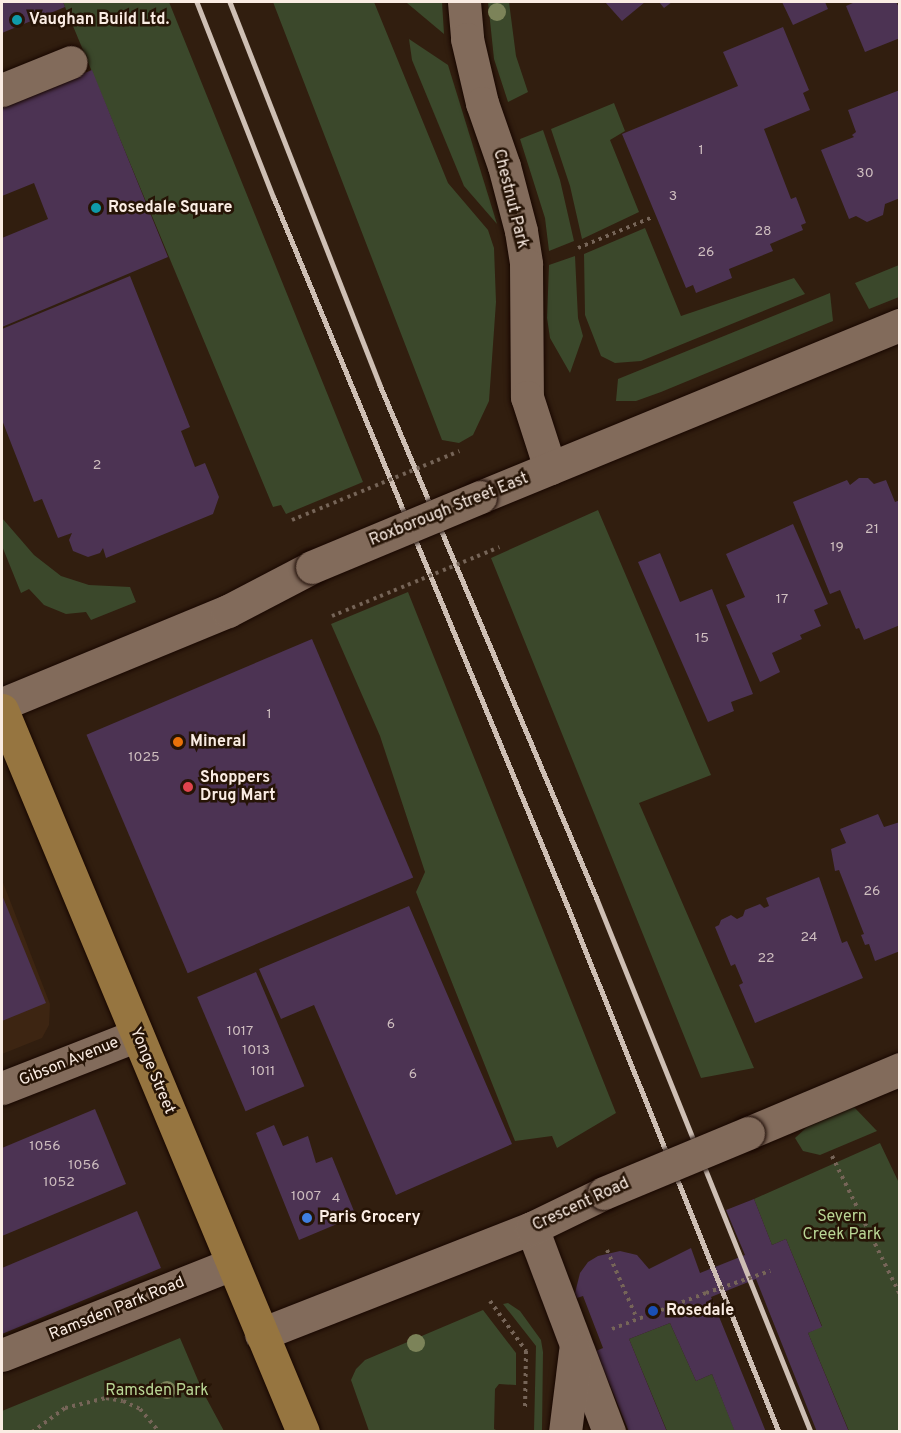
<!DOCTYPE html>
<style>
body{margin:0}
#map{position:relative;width:901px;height:1433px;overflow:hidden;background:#311e0f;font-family:Overpass,sans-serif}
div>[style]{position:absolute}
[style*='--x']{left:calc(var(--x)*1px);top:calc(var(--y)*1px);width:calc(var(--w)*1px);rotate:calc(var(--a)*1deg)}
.built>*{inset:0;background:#3d2512}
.green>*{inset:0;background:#3b482b}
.building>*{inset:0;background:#4c3353;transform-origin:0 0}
.path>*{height:4px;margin-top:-2px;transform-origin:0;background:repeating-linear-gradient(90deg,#766558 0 3px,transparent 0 7.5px)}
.roads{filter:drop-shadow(0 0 2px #180700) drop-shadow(0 0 2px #180700)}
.minor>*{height:33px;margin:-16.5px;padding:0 16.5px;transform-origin:16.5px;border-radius:16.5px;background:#826b5b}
.major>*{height:33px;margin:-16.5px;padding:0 16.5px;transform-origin:16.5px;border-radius:16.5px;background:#967540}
.rail>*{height:4.5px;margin:-2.25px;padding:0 2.25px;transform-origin:2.25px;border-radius:2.25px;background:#cebfb4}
.path-bridge>*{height:4px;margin-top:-2px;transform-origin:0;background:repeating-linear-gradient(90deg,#766558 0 3px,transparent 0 7.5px)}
.bridges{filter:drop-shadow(0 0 2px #180700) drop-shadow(0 0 2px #180700)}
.minor-bridge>*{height:33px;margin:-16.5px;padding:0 16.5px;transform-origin:16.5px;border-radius:16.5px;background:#826b5b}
.trees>*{width:18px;height:18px;margin:-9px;border-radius:50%;background:#7c8359}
.dots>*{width:16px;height:16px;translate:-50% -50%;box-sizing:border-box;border:3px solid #261406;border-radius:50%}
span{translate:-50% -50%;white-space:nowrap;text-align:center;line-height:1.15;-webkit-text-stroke:5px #261406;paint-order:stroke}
.number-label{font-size:14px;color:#cebebf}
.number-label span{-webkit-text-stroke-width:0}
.poi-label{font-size:16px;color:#faece3;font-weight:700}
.left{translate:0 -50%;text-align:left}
.street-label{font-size:16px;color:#faece3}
.park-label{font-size:16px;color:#b9d695}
.frame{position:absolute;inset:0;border:3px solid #faece3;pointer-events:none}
</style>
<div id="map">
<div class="built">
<i style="clip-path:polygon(2px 880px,50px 1004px,49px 1025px,42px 1038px,2px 1054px)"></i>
</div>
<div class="green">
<i style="clip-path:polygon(63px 2px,169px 2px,363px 482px,286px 514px,281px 505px,273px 507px)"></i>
<i style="clip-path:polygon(273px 2px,374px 2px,448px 183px,488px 230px,494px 248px,496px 302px,489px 401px,473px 435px,459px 443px,442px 440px)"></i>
<i style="clip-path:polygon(407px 2px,442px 2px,444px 34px,407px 3px)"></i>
<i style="clip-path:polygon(488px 2px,509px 2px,516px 56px,528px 92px,508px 102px,494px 59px)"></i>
<i style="clip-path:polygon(409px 39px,448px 65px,497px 224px,464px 186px,412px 60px)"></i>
<i style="clip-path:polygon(614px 103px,625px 131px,610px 140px,639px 212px,582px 239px,570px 186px,551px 129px)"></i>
<i style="clip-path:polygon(543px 130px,560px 180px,574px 241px,549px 251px,545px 218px,520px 139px)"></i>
<i style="clip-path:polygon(645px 228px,681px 316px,794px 278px,805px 294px,641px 361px,615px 363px,601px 356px,585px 315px,584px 254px)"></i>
<i style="clip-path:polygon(575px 256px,578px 318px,583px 336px,570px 373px,550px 338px,547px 318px,549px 265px)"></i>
<i style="clip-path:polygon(899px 265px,899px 297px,869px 309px,855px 283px)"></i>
<i style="clip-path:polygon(830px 293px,833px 321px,661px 392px,636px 401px,616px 401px,618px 379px)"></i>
<i style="clip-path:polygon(598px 510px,711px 775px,639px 803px,754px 1068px,701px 1078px,491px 558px)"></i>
<i style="clip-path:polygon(2px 518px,34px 555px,61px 576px,89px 585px,130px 587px,136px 602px,91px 620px,86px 612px,66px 614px,44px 605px,29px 589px,21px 593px,2px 546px)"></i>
<i style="clip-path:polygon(408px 592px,616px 1113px,557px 1148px,552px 1136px,515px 1141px,416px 892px,425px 872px,380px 736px,331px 624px)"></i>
<i style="clip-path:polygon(854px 1107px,877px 1131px,820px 1155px,803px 1151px,795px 1138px,807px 1127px)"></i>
<i style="clip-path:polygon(880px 1143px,899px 1183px,899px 1431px,849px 1431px,808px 1333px,822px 1326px,786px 1239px,772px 1245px,754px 1199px)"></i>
<i style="clip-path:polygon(508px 1303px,520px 1311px,541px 1340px,543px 1352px,542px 1431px,534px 1431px,536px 1346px,503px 1304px)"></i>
<i style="clip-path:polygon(483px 1310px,516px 1353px,516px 1385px,499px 1384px,495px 1389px,494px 1429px,498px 1431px,369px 1431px,351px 1380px,356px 1369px,365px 1360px)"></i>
<i style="clip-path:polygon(670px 1323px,696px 1381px,712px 1374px,735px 1431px,667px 1431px,629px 1339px)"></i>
<i style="clip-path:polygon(180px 1338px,203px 1392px,224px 1431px,2px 1431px,2px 1411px)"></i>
</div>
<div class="building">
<i style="clip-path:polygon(2px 2px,63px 2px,65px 7px,2px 33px)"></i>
<i style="clip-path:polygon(605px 2px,645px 2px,622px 21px)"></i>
<i style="clip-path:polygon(659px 2px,672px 2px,664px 8px)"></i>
<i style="clip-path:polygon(782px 2px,825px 2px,828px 9px,793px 25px)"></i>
<i style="clip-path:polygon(855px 2px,896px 2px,900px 9px,900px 38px,865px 52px,846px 6px)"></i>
<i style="clip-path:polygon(783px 27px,809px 90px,803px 93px,810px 110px,764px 129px,791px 199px,796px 197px,806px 223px,801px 225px,803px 230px,770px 244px,773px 251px,729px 269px,732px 278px,696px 293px,693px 285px,686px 288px,622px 134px,738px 86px,723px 52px)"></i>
<i style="clip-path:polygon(92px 70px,168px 257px,2px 327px,2px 238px,48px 219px,34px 183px,2px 196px,2px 106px)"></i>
<i style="clip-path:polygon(900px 90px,900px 198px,885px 204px,883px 215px,867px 222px,856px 216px,849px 219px,821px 150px,854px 137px,852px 135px,856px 132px,848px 110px)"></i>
<i style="clip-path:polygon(130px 276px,190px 427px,181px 431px,195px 467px,205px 463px,219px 497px,213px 514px,106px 558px,103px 548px,100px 553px,88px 557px,73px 551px,69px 540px,72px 533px,58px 538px,42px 499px,34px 502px,2px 420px,2px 329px)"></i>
<i style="clip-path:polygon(859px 478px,868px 478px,874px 484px,886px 480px,895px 502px,900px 500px,900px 625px,864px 640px,859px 628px,856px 629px,840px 590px,830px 594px,793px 502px,847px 480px,850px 485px)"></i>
<i style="clip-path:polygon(793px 524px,828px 604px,814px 610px,821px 626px,800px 635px,802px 639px,772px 653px,780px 672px,760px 682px,726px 605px,745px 597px,726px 554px)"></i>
<i style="clip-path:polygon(660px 553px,680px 602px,712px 589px,753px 694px,731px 702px,734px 711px,708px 722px,638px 562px)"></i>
<i style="left:312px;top:639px;width:259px;height:245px;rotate:67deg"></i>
<i style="clip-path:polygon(878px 814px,884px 827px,900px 822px,900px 951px,875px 961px,869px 944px,865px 945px,861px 935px,864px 934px,839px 870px,835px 871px,831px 849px,846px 843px,840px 829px)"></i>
<i style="clip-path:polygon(819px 877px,842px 943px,847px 941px,863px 978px,755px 1023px,739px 985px,743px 983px,735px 964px,731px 966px,715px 927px,719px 925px,721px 920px,731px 915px,737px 919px,743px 916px,745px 910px,760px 904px,764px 908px,769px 906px,766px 898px)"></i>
<i style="clip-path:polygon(2px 895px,46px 1003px,2px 1021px)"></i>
<i style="clip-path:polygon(409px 906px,512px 1144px,396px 1195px,314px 1005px,281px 1019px,259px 969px)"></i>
<i style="left:256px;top:972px;width:124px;height:64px;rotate:67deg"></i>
<i style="clip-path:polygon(95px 1109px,126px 1184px,2px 1236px,2px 1148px)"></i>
<i style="clip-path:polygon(274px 1125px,283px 1146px,308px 1136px,316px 1163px,332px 1157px,356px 1216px,299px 1240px,256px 1133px)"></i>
<i style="clip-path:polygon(754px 1199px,772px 1245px,786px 1239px,822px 1327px,808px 1333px,849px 1432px,817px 1432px,756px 1279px,711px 1297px,766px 1432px,735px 1432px,712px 1374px,696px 1381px,670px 1323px,629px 1339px,667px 1432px,629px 1432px,596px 1351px,603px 1348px,583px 1296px,577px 1298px,575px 1293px,580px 1273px,588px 1262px,598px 1256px,620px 1251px,637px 1255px,649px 1269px,691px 1248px,700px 1273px,745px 1255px,726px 1210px)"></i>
<i style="clip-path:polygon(137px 1211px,161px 1268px,2px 1334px,2px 1268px)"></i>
</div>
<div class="path">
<i style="--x:578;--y:248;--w:81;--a:-22.5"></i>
<i style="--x:832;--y:1156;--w:155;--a:63.9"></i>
<i style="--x:607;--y:1250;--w:75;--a:66.5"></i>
<i style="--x:490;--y:1301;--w:62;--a:54.2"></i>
<i style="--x:526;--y:1351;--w:59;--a:91"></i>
<i style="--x:612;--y:1329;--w:101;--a:-21"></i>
<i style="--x:32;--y:1432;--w:41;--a:-36"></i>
<i style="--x:65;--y:1408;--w:42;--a:-13.7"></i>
<i style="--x:106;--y:1398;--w:17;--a:10"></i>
<i style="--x:123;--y:1401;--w:19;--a:25"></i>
<i style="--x:140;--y:1409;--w:30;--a:50"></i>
</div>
<div class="roads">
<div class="minor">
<i style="--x:464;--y:2;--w:37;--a:85"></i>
<i style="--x:467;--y:39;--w:66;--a:76.8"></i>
<i style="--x:482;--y:103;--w:67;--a:70.8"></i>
<i style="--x:504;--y:166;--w:67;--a:75.3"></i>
<i style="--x:521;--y:231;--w:33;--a:81"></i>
<i style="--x:526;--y:264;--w:133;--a:89.6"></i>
<i style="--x:527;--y:397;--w:75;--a:72.1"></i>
<i style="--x:2;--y:90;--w:74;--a:-22.1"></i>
<i style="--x:480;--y:497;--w:454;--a:-22.3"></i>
<i style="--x:2;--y:704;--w:244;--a:-22.4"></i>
<i style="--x:228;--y:611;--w:95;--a:-27.6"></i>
<i style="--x:2;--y:1088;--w:145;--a:-21.4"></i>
<i style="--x:748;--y:1133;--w:165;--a:-22.8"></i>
<i style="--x:532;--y:1228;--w:218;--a:69.3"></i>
<i style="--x:261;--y:1334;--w:291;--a:-21.4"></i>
<i style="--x:532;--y:1228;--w:80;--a:-25.9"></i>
<i style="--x:2;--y:1355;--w:247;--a:-21.6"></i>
<i style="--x:565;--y:1432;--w:81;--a:-82.9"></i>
</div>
<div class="major">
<i style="--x:2;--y:710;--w:782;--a:67.37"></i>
</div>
</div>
<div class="rail">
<i style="--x:197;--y:2;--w:211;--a:68.6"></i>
<i style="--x:274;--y:198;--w:773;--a:67.48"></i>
<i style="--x:570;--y:912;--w:560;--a:68.1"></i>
<i style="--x:230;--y:2;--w:411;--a:68.6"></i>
<i style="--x:380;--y:385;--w:558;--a:67.11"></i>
<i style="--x:597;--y:899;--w:574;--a:68.12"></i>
</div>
<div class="path-bridge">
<i style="--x:292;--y:520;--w:181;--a:-22.4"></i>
<i style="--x:332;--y:616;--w:181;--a:-22.4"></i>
<i style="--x:706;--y:1293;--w:68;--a:-19"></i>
</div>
<div class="bridges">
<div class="minor-bridge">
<i style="--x:312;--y:567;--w:182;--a:-22.6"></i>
<i style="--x:604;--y:1193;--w:156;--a:-22.6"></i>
</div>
</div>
<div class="trees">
<i style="left:497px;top:12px"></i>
<i style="left:416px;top:1343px"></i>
<i style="left:167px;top:1390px"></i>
</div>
<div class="dots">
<i style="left:17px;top:20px;background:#0f9aa8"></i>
<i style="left:96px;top:208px;background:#0f9aa8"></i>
<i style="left:178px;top:742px;background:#e8710a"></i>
<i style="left:188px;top:787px;background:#e0444e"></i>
<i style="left:307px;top:1218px;background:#3f7fe0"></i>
<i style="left:653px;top:1311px;background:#1a4fb4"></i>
</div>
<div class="number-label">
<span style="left:701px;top:151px">1</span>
<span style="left:865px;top:174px">30</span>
<span style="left:673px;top:197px">3</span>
<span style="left:763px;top:232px">28</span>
<span style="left:706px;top:253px">26</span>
<span style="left:97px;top:466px">2</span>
<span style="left:872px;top:530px">21</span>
<span style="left:837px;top:548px">19</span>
<span style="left:782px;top:600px">17</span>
<span style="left:702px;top:639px">15</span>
<span style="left:269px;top:715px">1</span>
<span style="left:144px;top:758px">1025</span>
<span style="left:872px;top:892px">26</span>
<span style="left:809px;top:938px">24</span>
<span style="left:766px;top:959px">22</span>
<span style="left:391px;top:1025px">6</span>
<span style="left:240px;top:1032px">1017</span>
<span style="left:256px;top:1051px">1013</span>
<span style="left:263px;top:1072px">1011</span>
<span style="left:413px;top:1075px">6</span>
<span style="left:45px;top:1147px">1056</span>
<span style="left:84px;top:1166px">1056</span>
<span style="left:59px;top:1183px">1052</span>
<span style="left:306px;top:1197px">1007</span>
<span style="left:336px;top:1199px">4</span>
</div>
<div class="poi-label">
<span class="left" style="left:29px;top:20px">Vaughan Build Ltd.</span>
<span class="left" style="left:108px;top:208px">Rosedale Square</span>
<span class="left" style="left:190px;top:742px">Mineral</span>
<span class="left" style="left:200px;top:787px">Shoppers<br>Drug Mart</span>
<span class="left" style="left:319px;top:1218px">Paris Grocery</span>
<span class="left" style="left:666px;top:1311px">Rosedale</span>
</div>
<div class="street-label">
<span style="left:510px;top:199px;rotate:76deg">Chestnut Park</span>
<span style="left:449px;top:510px;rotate:-22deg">Roxborough Street East</span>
<span style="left:69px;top:1062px;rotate:-22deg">Gibson Avenue</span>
<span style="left:152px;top:1071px;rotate:67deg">Yonge Street</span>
<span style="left:581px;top:1205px;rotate:-25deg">Crescent Road</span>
<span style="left:117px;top:1309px;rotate:-22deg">Ramsden Park Road</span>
</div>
<div class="park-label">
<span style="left:842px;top:1226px">Severn<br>Creek Park</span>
<span style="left:157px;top:1391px">Ramsden Park</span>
</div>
<div class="frame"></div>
</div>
